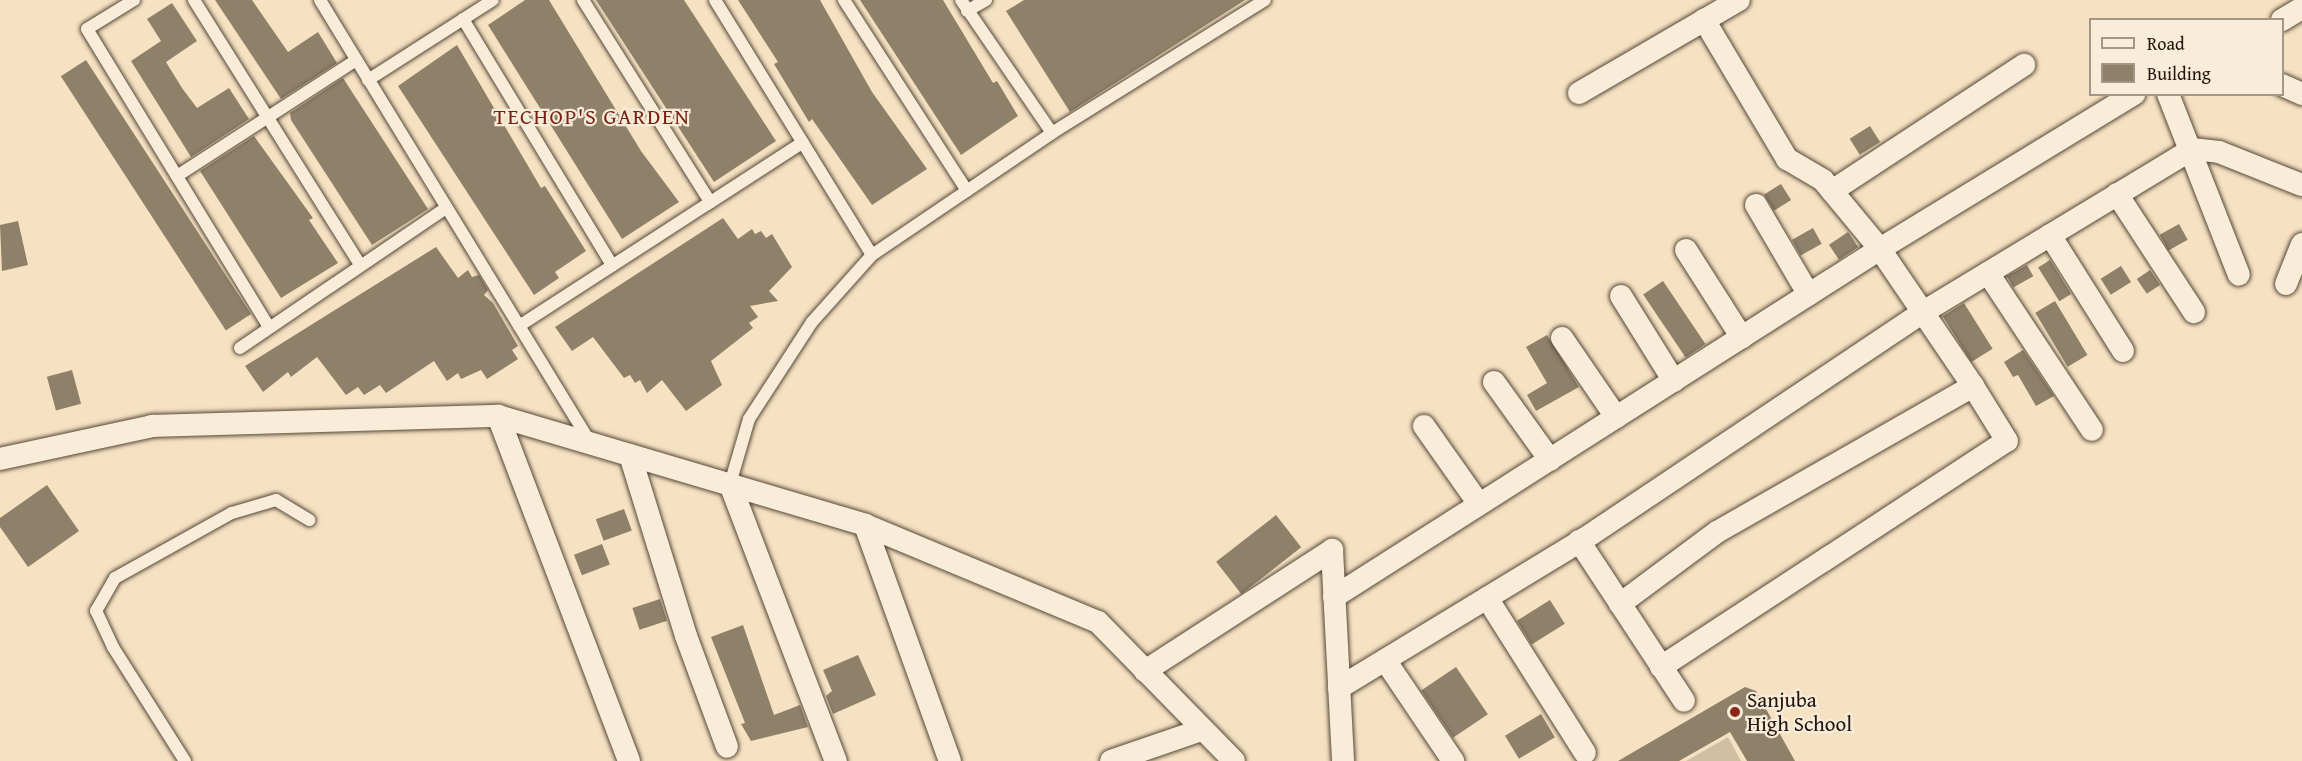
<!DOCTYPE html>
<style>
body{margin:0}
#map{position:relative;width:2302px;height:761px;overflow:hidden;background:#f6e2c3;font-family:"Gentium Book Plus",serif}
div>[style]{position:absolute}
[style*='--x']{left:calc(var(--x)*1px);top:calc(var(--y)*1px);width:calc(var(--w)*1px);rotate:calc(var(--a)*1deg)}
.green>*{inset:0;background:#d1bfa4}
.building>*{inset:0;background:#8f806a;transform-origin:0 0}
.roads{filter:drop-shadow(0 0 2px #554838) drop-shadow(0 0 2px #554838)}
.lane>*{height:12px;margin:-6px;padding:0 6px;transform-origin:6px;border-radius:6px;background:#f9ecd8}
.street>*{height:22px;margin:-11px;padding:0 11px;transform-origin:11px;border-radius:11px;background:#f9ecd8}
.dots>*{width:16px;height:16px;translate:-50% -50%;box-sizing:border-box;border:3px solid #f9ecd8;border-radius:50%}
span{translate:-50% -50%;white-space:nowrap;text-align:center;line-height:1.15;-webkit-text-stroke:4.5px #f9ecd8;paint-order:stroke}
.poi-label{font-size:21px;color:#1f150a}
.left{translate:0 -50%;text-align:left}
.neighbourhood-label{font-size:22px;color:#7a1f14;letter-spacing:1.5px}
.legend{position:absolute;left:2089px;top:18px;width:195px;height:78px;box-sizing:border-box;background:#f9ecd8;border:2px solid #a29686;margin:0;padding:8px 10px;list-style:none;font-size:18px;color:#1f150a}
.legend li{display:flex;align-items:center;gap:12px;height:30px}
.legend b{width:30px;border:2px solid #a29686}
</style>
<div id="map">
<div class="green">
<i style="clip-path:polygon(1728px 737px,1741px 761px,1686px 761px)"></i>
</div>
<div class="building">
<i style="clip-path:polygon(215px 0,252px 0,288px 52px,318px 32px,337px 63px,281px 99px)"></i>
<i style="clip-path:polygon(525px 0,549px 0,641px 151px,679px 202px,622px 239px,488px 25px)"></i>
<i style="clip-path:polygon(596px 0,684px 0,776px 141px,714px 182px)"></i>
<i style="clip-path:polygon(738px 0,820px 0,872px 92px,927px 169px,872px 205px,812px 119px,809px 122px,774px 64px,778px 62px)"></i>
<i style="clip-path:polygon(860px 0,943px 0,993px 83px,997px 81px,1018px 116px,961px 155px)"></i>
<i style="clip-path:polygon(1024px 0,1245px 0,1070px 112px,1006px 11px)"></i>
<i style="clip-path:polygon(172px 3px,197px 41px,166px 62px,182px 88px,197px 108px,229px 88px,249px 119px,191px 157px,131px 61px,161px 41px,147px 19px)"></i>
<i style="clip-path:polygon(457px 45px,541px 188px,545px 186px,586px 251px,555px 272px,559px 278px,534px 295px,398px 86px)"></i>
<i style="left:86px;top:60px;width:303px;height:30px;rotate:57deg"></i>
<i style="clip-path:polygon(343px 78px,428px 209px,372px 245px,291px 120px,290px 113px)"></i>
<i style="left:1870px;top:126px;width:19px;height:24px;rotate:58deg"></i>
<i style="clip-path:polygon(254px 136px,313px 218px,309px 220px,338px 263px,281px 298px,200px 171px)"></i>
<i style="left:1781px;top:184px;width:19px;height:20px;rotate:58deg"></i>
<i style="clip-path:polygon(723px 218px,738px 239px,752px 229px,755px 234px,761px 231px,766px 238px,772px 234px,792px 267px,769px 291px,778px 301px,750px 306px,758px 317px,749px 323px,753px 328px,711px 361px,722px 385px,686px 411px,662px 380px,647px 393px,640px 380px,635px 383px,630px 375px,624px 378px,593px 337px,572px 351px,555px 327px)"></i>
<i style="clip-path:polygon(18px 221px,28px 265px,2px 271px,0 225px)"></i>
<i style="left:2179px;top:224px;width:18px;height:22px;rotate:61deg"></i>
<i style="left:1813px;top:228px;width:18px;height:24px;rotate:61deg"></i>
<i style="left:1848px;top:232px;width:18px;height:23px;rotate:56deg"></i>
<i style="clip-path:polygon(436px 247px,458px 278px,468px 270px,472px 277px,479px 275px,488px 290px,484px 295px,493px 303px,518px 346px,512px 350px,518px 359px,487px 379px,481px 370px,461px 379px,458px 373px,447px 381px,434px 361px,386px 393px,380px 385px,364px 395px,358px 387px,346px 395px,317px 357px,291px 377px,288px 372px,263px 392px,245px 366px)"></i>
<i style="left:2050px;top:260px;width:40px;height:14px;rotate:58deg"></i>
<i style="left:2027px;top:265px;width:13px;height:23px;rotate:61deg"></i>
<i style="left:2121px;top:266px;width:19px;height:24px;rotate:58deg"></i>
<i style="left:2150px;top:270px;width:18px;height:16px;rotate:56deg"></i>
<i style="left:1663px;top:281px;width:76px;height:24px;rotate:56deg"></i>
<i style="left:2055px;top:301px;width:63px;height:23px;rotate:59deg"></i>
<i style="left:1964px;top:303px;width:54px;height:25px;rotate:58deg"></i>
<i style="clip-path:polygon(1547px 335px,1579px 387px,1536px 411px,1527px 395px,1547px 383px,1526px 347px)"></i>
<i style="clip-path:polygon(2023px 350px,2054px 396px,2036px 406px,2018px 375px,2013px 377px,2004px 362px)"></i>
<i style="left:72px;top:370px;width:35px;height:26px;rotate:75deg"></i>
<i style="clip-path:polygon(47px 485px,79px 531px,28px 567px,0 527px,0 518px)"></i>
<i style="left:624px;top:509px;width:23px;height:30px;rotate:70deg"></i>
<i style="left:1276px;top:515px;width:41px;height:76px;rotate:52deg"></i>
<i style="left:602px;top:544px;width:22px;height:30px;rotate:69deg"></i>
<i style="left:660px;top:599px;width:23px;height:29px;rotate:72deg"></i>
<i style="left:1550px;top:600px;width:28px;height:39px;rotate:58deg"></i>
<i style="clip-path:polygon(743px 625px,774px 715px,800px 705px,808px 727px,751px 741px,741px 724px,745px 723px,711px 637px)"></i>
<i style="clip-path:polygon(858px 655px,876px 695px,833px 714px,826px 696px,832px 691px,823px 670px)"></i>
<i style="left:1456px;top:667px;width:57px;height:42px;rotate:56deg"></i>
<i style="clip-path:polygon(1745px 687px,1756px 691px,1795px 761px,1747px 761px,1730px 732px,1679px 761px,1618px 761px)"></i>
<i style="left:1541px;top:714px;width:27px;height:42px;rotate:59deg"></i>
</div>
<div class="roads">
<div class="lane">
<i style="--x:134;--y:0;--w:55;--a:148.3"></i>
<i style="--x:87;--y:29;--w:349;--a:58.6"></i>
<i style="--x:194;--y:0;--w:313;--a:57.9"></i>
<i style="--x:320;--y:0;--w:518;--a:58.58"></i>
<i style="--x:583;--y:0;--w:239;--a:57.8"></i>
<i style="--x:715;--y:0;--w:299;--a:58.4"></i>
<i style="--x:844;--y:0;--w:227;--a:57.2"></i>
<i style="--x:967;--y:11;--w:22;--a:-30"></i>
<i style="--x:463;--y:19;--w:288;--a:58.8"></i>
<i style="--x:368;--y:80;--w:148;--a:-32.6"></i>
<i style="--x:1052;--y:133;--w:251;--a:-32"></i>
<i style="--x:177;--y:176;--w:213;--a:-32.9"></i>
<i style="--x:519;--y:326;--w:338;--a:-32.9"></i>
<i style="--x:240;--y:348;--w:249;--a:-34.2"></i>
<i style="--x:730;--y:484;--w:68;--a:-73.7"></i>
<i style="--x:749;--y:419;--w:116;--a:-57"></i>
<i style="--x:812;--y:322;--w:90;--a:-48.2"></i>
<i style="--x:872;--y:255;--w:217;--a:-34.1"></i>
<i style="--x:1052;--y:133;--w:161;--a:-124.4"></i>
<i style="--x:185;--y:761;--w:135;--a:-122.3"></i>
<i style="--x:113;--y:647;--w:40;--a:-115"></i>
<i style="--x:96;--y:611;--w:38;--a:-60"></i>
<i style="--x:115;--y:578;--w:134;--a:-29.1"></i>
<i style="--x:232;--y:513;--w:46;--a:-16.5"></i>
<i style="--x:276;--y:500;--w:39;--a:31"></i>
</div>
<div class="street">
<i style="--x:2282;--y:20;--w:23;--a:-31"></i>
<i style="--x:2282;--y:85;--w:22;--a:24"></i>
<i style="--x:1579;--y:93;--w:185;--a:-30.2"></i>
<i style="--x:2168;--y:94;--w:194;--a:68.6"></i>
<i style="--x:1832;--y:191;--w:230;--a:-33.3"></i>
<i style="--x:2117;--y:194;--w:141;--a:56.9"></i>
<i style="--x:1756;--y:205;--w:104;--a:59.5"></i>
<i style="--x:2050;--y:235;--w:137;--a:57.8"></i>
<i style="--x:1686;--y:250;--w:104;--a:57.5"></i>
<i style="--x:1988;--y:273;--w:188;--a:56.5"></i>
<i style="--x:2286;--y:284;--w:43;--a:-68.2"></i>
<i style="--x:1621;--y:296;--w:100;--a:58.1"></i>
<i style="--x:1562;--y:338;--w:96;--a:55.6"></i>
<i style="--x:1494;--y:382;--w:96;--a:54.3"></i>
<i style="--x:498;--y:416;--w:369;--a:69.2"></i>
<i style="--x:1424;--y:426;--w:95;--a:54.8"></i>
<i style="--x:630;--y:455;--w:189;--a:72.8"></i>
<i style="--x:686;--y:636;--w:118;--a:69.7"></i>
<i style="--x:0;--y:459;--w:156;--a:-12.2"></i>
<i style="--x:152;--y:426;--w:346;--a:-1.7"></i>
<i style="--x:498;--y:416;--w:383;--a:16.5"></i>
<i style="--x:865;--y:525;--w:252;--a:22.6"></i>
<i style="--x:1098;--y:622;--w:194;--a:45.6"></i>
<i style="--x:730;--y:484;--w:297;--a:69.1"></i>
<i style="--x:865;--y:525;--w:251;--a:70.2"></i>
<i style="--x:1579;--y:541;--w:191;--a:56.7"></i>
<i style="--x:1334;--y:597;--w:647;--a:-32.51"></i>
<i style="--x:1880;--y:249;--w:298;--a:-31.4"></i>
<i style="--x:1487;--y:598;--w:183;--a:57.7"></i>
<i style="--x:1620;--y:604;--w:121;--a:-36.6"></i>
<i style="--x:1717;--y:532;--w:295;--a:-29.7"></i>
<i style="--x:1973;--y:386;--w:166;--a:-124.2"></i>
<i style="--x:1880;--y:249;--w:89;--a:-129.6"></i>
<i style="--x:1823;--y:180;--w:42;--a:-149.7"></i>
<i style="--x:1787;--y:159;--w:162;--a:-120.8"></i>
<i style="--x:1385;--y:660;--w:122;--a:56"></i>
<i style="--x:1661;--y:667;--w:413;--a:-33.2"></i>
<i style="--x:2007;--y:441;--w:65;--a:-121.7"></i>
<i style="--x:1145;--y:671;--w:223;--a:-32.9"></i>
<i style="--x:1332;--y:550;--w:211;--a:87"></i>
<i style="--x:1339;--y:688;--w:287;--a:-31.3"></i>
<i style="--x:1584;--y:539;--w:410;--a:-33.8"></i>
<i style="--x:1925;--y:311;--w:312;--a:-31.2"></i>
<i style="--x:2192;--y:149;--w:27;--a:6"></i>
<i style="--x:2219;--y:152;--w:89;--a:21.7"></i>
<i style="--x:1111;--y:761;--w:95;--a:-19"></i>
</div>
</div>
<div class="dots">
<i style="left:1735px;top:712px;background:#8f2418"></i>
</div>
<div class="poi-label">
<span class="left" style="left:1747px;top:712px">Sanjuba<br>High School</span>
</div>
<div class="neighbourhood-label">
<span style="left:592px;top:117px">TECHOP'S GARDEN</span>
</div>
<ul class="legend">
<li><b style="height:8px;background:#f9ecd8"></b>Road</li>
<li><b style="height:16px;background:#8f806a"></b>Building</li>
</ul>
</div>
